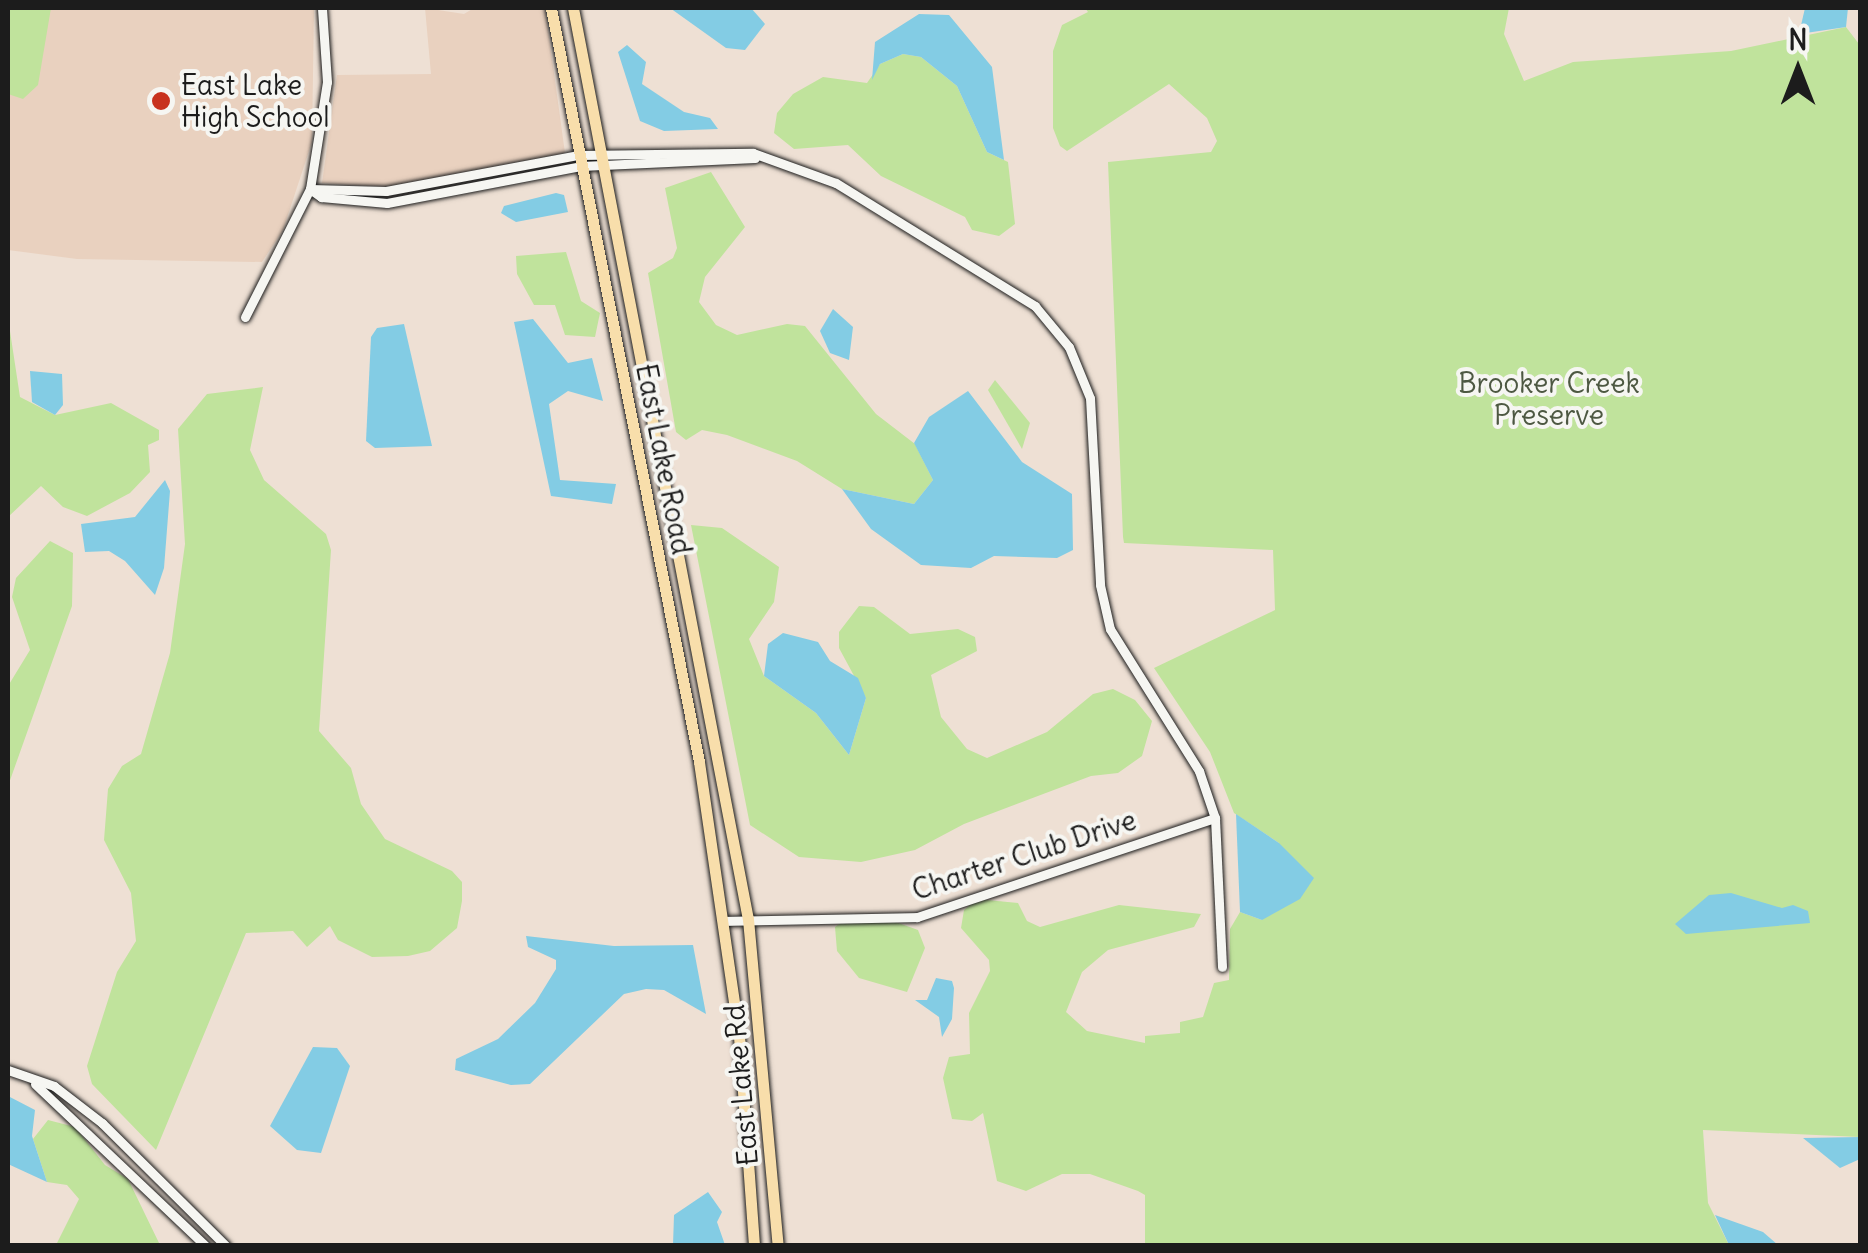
<!DOCTYPE html>
<style>
body{margin:0}
#map{position:relative;width:1868px;height:1253px;overflow:hidden;background:#eee0d4;font-family:Delius,sans-serif}
div>[style]{position:absolute}
[style*='--x']{left:calc(var(--x)*1px);top:calc(var(--y)*1px);width:calc(var(--w)*1px);rotate:calc(var(--a)*1deg)}
.built>*{inset:0;background:#e9d1bf}
.green>*{inset:0;background:#c0e39c}
.water>*{inset:0;background:#83cce4}
.roads{filter:drop-shadow(0 0 2px #1c1c1c) drop-shadow(0 0 2px #1c1c1c)}
.tertiary>*{height:9px;margin:-4.5px;padding:0 4.5px;transform-origin:4.5px;border-radius:4.5px;background:#f6f6f2}
.primary>*{height:11px;margin:-5.5px;padding:0 5.5px;transform-origin:5.5px;border-radius:5.5px;background:#f8deab}
.dots>*{width:28px;height:28px;translate:-50% -50%;box-sizing:border-box;border:5px solid #f6f6f2;border-radius:50%}
span{translate:-50% -50%;white-space:nowrap;text-align:center;line-height:1.15;-webkit-text-stroke:8px #f6f6f2;paint-order:stroke}
.poi-label{font-size:28px;color:#1c1c1c}
.left{translate:0 -50%;text-align:left}
.park-label{font-size:28px;color:#4d5842}
.street-label{font-size:28px;color:#1c1c1c}
.frame{position:absolute;inset:0;border:10px solid #1c1c1c;pointer-events:none}
.north{position:absolute;left:1748px;top:20px;width:100px;height:100px;-webkit-text-stroke:8px #f6f6f2;paint-order:stroke;rotate:0deg;font-size:28px;font-weight:700;line-height:40px;text-align:center;color:#1c1c1c}
.north::after{content:'';display:block;margin:auto;width:35px;height:45px;background:#1c1c1c;clip-path:polygon(50% 0,100% 100%,50% 72%,0 100%)}
</style>
<div id="map">
<div class="built">
<i style="clip-path:polygon(8px 8px,314px 8px,312px 142px,283px 230px,262px 262px,77px 259px,8px 250px)"></i>
<i style="clip-path:polygon(425px 8px,464px 14px,474px 8px,545px 8px,565px 153px,385px 187px,322px 183px,337px 75px,431px 74px)"></i>
</div>
<div class="green">
<i style="clip-path:polygon(8px 8px,51px 8px,38px 85px,23px 99px,8px 94px)"></i>
<i style="clip-path:polygon(1085px 8px,1509px 8px,1504px 34px,1524px 81px,1573px 62px,1731px 51px,1846px 27px,1859px 44px,1860px 8px,1860px 1137px,1703px 1130px,1708px 1203px,1729px 1245px,1145px 1245px,1145px 1195px,1138px 1191px,1090px 1174px,1062px 1174px,1026px 1191px,997px 1181px,983px 1113px,972px 1121px,952px 1119px,943px 1078px,949px 1057px,970px 1054px,969px 1013px,990px 971px,989px 960px,961px 928px,964px 910px,977px 899px,1018px 903px,1027px 921px,1040px 927px,1119px 905px,1201px 914px,1194px 927px,1108px 950px,1082px 972px,1066px 1012px,1087px 1031px,1145px 1043px,1145px 1036px,1180px 1033px,1180px 1022px,1203px 1017px,1214px 983px,1229px 980px,1230px 929px,1240px 912px,1262px 920px,1279px 843px,1234px 813px,1210px 752px,1154px 668px,1275px 610px,1273px 550px,1124px 543px,1123px 537px,1108px 162px,1211px 152px,1217px 141px,1207px 118px,1169px 84px,1067px 151px,1060px 146px,1053px 128px,1053px 51px,1062px 25px,1088px 12px)"></i>
<i style="clip-path:polygon(903px 54px,921px 57px,957px 86px,987px 152px,1008px 162px,1015px 224px,999px 236px,972px 230px,965px 217px,881px 176px,848px 145px,794px 149px,774px 133px,777px 113px,793px 94px,823px 77px,867px 83px,880px 64px)"></i>
<i style="clip-path:polygon(711px 172px,745px 227px,705px 277px,699px 302px,716px 325px,737px 335px,787px 324px,805px 326px,876px 414px,915px 444px,933px 480px,914px 504px,842px 489px,797px 461px,727px 435px,702px 430px,686px 440px,676px 432px,648px 273px,673px 258px,677px 248px,665px 188px)"></i>
<i style="clip-path:polygon(566px 252px,581px 301px,600px 313px,595px 337px,565px 335px,555px 305px,534px 305px,517px 274px,516px 256px)"></i>
<i style="clip-path:polygon(8px 318px,20px 397px,55px 415px,111px 403px,159px 430px,159px 440px,148px 445px,150px 472px,130px 493px,87px 516px,63px 507px,41px 486px,8px 517px)"></i>
<i style="clip-path:polygon(995px 380px,1030px 423px,1022px 449px,988px 390px)"></i>
<i style="clip-path:polygon(263px 387px,250px 450px,264px 480px,326px 534px,331px 550px,319px 731px,351px 768px,361px 804px,385px 839px,452px 871px,462px 882px,462px 901px,457px 928px,430px 951px,408px 956px,372px 957px,338px 940px,330px 926px,307px 947px,293px 931px,246px 933px,156px 1150px,92px 1084px,87px 1066px,117px 972px,136px 941px,131px 893px,104px 840px,108px 789px,122px 766px,141px 754px,170px 653px,185px 544px,178px 429px,207px 394px)"></i>
<i style="clip-path:polygon(691px 525px,722px 528px,779px 567px,774px 602px,749px 639px,764px 676px,816px 713px,849px 755px,866px 698px,839px 648px,839px 632px,859px 606px,874px 607px,910px 634px,958px 629px,975px 637px,977px 651px,931px 675px,941px 717px,967px 749px,987px 758px,1047px 732px,1093px 694px,1113px 689px,1135px 700px,1152px 721px,1142px 756px,1118px 773px,1091px 776px,964px 824px,915px 850px,861px 862px,799px 857px,750px 825px)"></i>
<i style="clip-path:polygon(50px 541px,73px 553px,72px 606px,8px 786px,8px 686px,30px 650px,12px 597px,16px 578px)"></i>
<i style="clip-path:polygon(893px 921px,918px 930px,925px 948px,907px 992px,859px 978px,837px 951px,835px 927px,842px 922px)"></i>
<i style="clip-path:polygon(48px 1120px,75px 1127px,105px 1165px,128px 1179px,160px 1245px,56px 1245px,79px 1199px,67px 1185px,47px 1182px,33px 1139px)"></i>
</div>
<div class="water">
<i style="clip-path:polygon(670px 8px,751px 8px,765px 24px,745px 50px,726px 48px)"></i>
<i style="clip-path:polygon(1805px 8px,1848px 8px,1846px 27px,1799px 34px)"></i>
<i style="clip-path:polygon(919px 14px,949px 15px,992px 67px,1004px 160px,987px 152px,957px 86px,921px 57px,903px 54px,880px 64px,872px 80px,875px 42px)"></i>
<i style="clip-path:polygon(627px 45px,646px 62px,642px 84px,684px 112px,710px 118px,718px 129px,664px 131px,640px 121px,618px 52px)"></i>
<i style="clip-path:polygon(556px 193px,564px 195px,568px 212px,516px 222px,501px 213px,504px 206px)"></i>
<i style="clip-path:polygon(833px 309px,853px 327px,849px 360px,830px 353px,820px 331px)"></i>
<i style="clip-path:polygon(533px 319px,568px 363px,592px 358px,603px 401px,568px 391px,549px 404px,560px 480px,616px 484px,612px 504px,551px 496px,514px 322px)"></i>
<i style="clip-path:polygon(404px 324px,432px 446px,375px 448px,366px 441px,371px 337px,377px 328px)"></i>
<i style="clip-path:polygon(30px 371px,62px 374px,63px 405px,55px 415px,32px 402px)"></i>
<i style="clip-path:polygon(968px 391px,1022px 462px,1072px 494px,1073px 550px,1057px 558px,994px 556px,971px 568px,921px 565px,871px 529px,842px 489px,914px 504px,933px 480px,914px 443px,929px 417px)"></i>
<i style="clip-path:polygon(165px 480px,170px 491px,164px 568px,155px 595px,125px 561px,109px 551px,85px 552px,81px 524px,135px 517px)"></i>
<i style="clip-path:polygon(783px 633px,818px 642px,830px 661px,858px 678px,866px 698px,849px 755px,816px 713px,764px 676px,768px 644px)"></i>
<i style="clip-path:polygon(1236px 814px,1279px 843px,1314px 878px,1300px 899px,1262px 920px,1240px 912px)"></i>
<i style="clip-path:polygon(1731px 893px,1782px 908px,1793px 905px,1808px 911px,1810px 923px,1686px 934px,1675px 924px,1709px 895px)"></i>
<i style="clip-path:polygon(526px 936px,614px 946px,693px 945px,706px 1014px,664px 990px,646px 989px,624px 994px,530px 1084px,511px 1085px,455px 1070px,456px 1059px,498px 1039px,535px 1003px,556px 969px,556px 960px,528px 947px)"></i>
<i style="clip-path:polygon(936px 978px,952px 981px,954px 988px,952px 1019px,942px 1037px,939px 1017px,915px 1000px,927px 1000px)"></i>
<i style="clip-path:polygon(313px 1047px,337px 1048px,350px 1066px,321px 1153px,297px 1150px,270px 1126px)"></i>
<i style="clip-path:polygon(8px 1096px,35px 1110px,32px 1136px,47px 1182px,8px 1164px)"></i>
<i style="clip-path:polygon(1860px 1137px,1860px 1159px,1840px 1168px,1803px 1138px)"></i>
<i style="clip-path:polygon(708px 1192px,722px 1212px,717px 1222px,725px 1245px,673px 1245px,674px 1215px)"></i>
<i style="clip-path:polygon(1715px 1215px,1763px 1232px,1778px 1245px,1729px 1245px)"></i>
</div>
<div class="roads">
<div class="tertiary">
<i style="--x:310;--y:189;--w:76;--a:1.5"></i>
<i style="--x:386;--y:191;--w:196;--a:-10.6"></i>
<i style="--x:579;--y:155;--w:174;--a:-0.7"></i>
<i style="--x:753;--y:153;--w:88;--a:19.9"></i>
<i style="--x:836;--y:183;--w:234;--a:31.7"></i>
<i style="--x:1035;--y:306;--w:53;--a:50.3"></i>
<i style="--x:1069;--y:347;--w:55;--a:67.6"></i>
<i style="--x:1090;--y:398;--w:187;--a:86.9"></i>
<i style="--x:1100;--y:585;--w:45;--a:77.2"></i>
<i style="--x:1110;--y:629;--w:168;--a:57.9"></i>
<i style="--x:1199;--y:771;--w:50;--a:71.2"></i>
<i style="--x:1215;--y:818;--w:149;--a:87.3"></i>
<i style="--x:310;--y:189;--w:14;--a:36"></i>
<i style="--x:321;--y:197;--w:66;--a:5.2"></i>
<i style="--x:387;--y:203;--w:197;--a:-10.8"></i>
<i style="--x:581;--y:166;--w:174;--a:-2.6"></i>
<i style="--x:245;--y:317;--w:144;--a:-63.1"></i>
<i style="--x:310;--y:189;--w:108;--a:-81"></i>
<i style="--x:327;--y:82;--w:74;--a:-93.9"></i>
<i style="--x:725;--y:921;--w:192;--a:-1.2"></i>
<i style="--x:917;--y:917;--w:314;--a:-18.4"></i>
<i style="--x:8;--y:1070;--w:49;--a:19.2"></i>
<i style="--x:54;--y:1086;--w:61;--a:37.6"></i>
<i style="--x:102;--y:1123;--w:175;--a:44.8"></i>
<i style="--x:35;--y:1084;--w:236;--a:43.5"></i>
</div>
<div class="primary">
<i style="--x:551;--y:8;--w:768;--a:78.89"></i>
<i style="--x:699;--y:762;--w:277;--a:81.7"></i>
<i style="--x:739;--y:1036;--w:211;--a:85.9"></i>
<i style="--x:573;--y:8;--w:928;--a:79.13"></i>
<i style="--x:748;--y:919;--w:328;--a:84.8"></i>
</div>
</div>
<div class="dots">
<i style="left:161px;top:101px;background:#c8321e"></i>
</div>
<div class="poi-label">
<span class="left" style="left:181px;top:101px">East Lake<br>High School</span>
</div>
<div class="park-label">
<span style="left:1549px;top:399px">Brooker Creek<br>Preserve</span>
</div>
<div class="street-label">
<span style="left:664px;top:459px;rotate:79deg">East Lake Road</span>
<span style="left:1024px;top:855px;rotate:-18deg">Charter Club Drive</span>
<span style="left:741px;top:1085px;rotate:-95deg">East Lake Rd</span>
</div>
<div class="frame"></div>
<div class="north">N</div>
</div>
